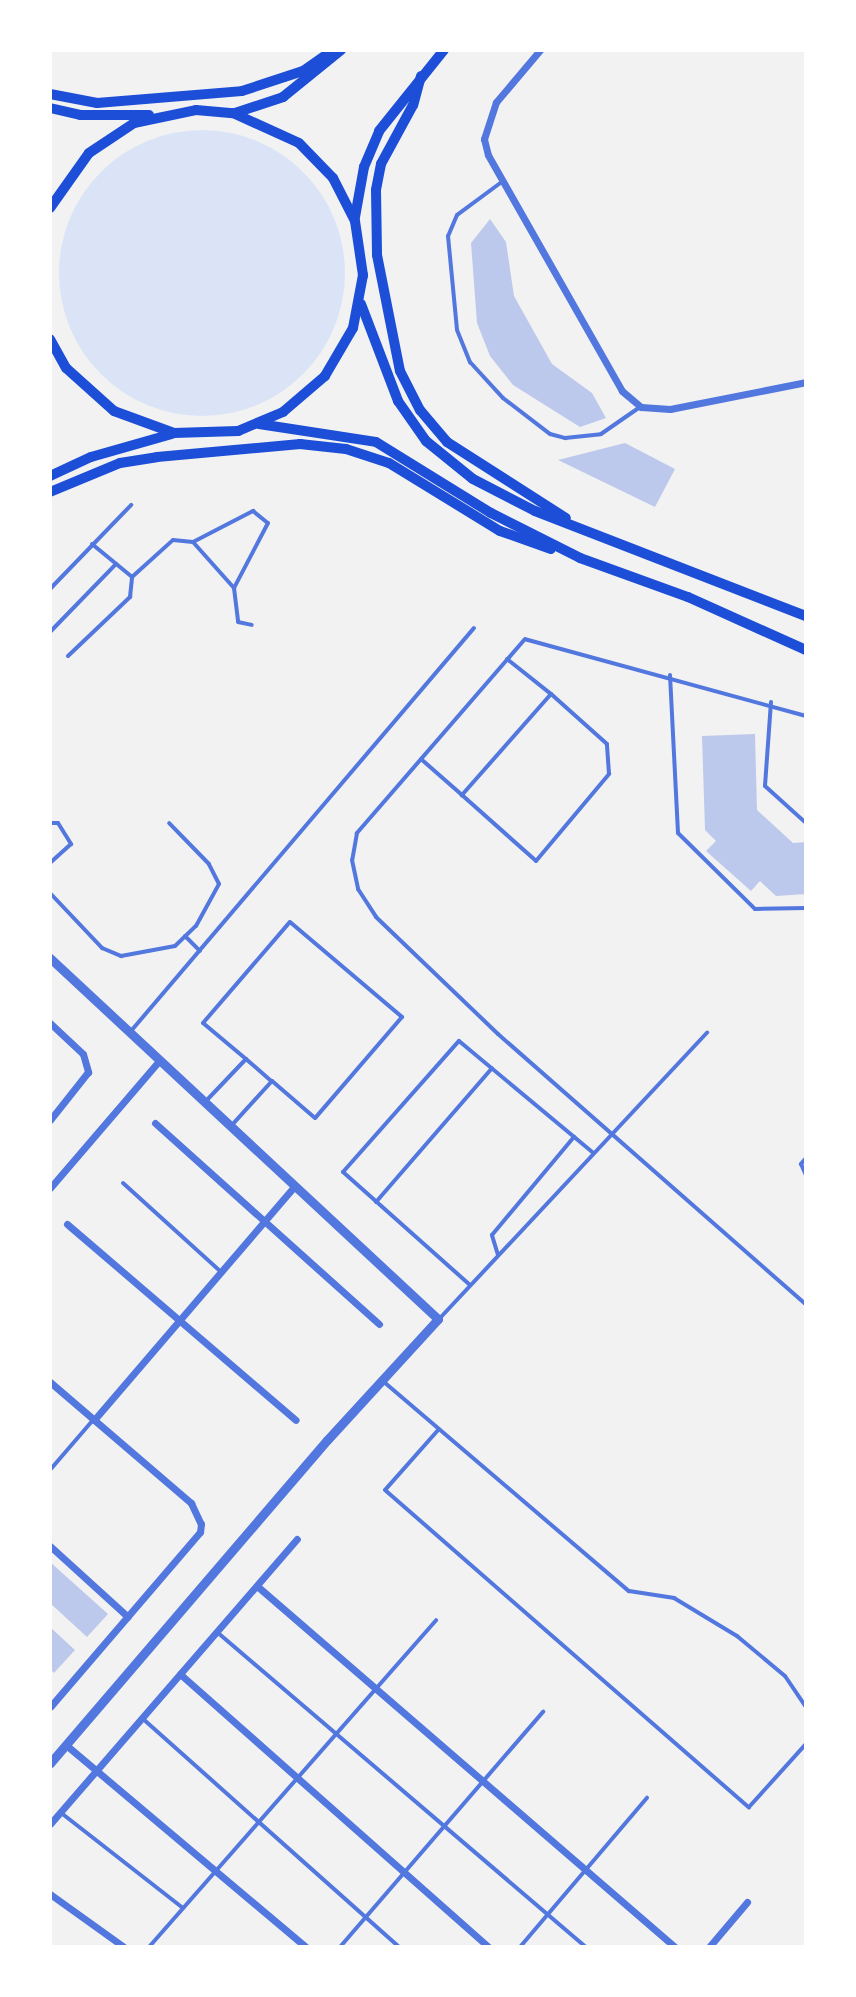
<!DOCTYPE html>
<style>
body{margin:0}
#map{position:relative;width:856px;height:1997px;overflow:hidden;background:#f2f2f2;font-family:Helvetica,sans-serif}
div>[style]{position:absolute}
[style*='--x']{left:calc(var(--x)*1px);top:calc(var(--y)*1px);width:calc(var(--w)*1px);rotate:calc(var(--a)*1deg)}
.green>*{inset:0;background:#dbe4f7}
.round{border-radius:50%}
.building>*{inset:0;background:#bdc9ec}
.service>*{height:4px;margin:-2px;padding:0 2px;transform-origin:2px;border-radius:2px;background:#5277de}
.minor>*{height:7px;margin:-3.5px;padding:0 3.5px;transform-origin:3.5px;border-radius:3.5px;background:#5277de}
.tertiary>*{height:9px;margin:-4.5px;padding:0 4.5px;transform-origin:4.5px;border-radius:4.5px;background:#5277de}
.secondary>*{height:10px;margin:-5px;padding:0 5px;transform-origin:5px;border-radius:5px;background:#1d4ed8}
span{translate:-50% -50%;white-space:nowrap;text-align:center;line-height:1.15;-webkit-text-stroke:8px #fff;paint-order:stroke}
.frame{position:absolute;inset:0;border:52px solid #fff;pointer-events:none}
</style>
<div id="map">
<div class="green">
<i class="round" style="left:59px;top:130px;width:286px;height:286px"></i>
</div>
<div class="building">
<i style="clip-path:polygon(490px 219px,506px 242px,514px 296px,552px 364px,592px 393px,606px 418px,580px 427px,513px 385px,490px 356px,477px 323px,471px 243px)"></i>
<i style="clip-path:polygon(625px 443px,675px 469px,655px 507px,558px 460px)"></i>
<i style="clip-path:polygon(755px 734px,757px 810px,793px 843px,806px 842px,806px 894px,776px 896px,760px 881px,751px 891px,706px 851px,716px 841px,705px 830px,702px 736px)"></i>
<i style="clip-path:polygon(50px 1562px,108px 1614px,87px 1637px,50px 1603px)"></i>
<i style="clip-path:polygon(50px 1627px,75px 1650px,54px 1673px,50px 1669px)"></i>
</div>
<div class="service">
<i style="--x:503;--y:181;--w:57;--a:143.5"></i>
<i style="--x:457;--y:215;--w:23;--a:113"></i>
<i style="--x:448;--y:236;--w:94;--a:84.5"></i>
<i style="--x:457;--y:330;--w:35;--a:68"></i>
<i style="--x:470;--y:362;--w:49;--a:47.5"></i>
<i style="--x:503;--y:398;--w:59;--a:37.5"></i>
<i style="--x:550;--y:434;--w:16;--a:15"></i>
<i style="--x:565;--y:438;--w:36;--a:-6"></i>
<i style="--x:601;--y:434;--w:47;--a:-34.7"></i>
<i style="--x:193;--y:542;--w:68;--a:-27.3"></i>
<i style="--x:253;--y:511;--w:19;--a:39"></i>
<i style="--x:268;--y:523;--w:73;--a:117.6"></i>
<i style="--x:234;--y:588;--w:34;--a:83"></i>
<i style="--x:238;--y:622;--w:14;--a:12"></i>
<i style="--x:92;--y:544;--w:52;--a:39.5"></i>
<i style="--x:132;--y:577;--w:55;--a:-42.1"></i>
<i style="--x:173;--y:540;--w:20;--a:6"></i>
<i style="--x:193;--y:542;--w:62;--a:48.3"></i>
<i style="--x:50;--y:589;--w:117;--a:-46"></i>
<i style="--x:50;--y:632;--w:95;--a:-45.9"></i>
<i style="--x:68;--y:656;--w:86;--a:-43.6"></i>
<i style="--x:130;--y:597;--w:20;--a:-84"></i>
<i style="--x:507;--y:659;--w:56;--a:38.5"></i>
<i style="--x:670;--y:675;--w:158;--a:87.1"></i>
<i style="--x:678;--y:833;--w:108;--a:44.6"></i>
<i style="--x:755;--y:909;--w:51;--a:-1.1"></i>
<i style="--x:771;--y:702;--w:84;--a:94.1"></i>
<i style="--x:765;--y:786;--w:55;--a:42.1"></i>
<i style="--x:806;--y:716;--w:291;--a:-164.7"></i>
<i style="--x:525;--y:639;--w:257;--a:130.9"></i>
<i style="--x:357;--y:833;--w:27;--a:100"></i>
<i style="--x:352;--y:860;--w:30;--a:78"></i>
<i style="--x:358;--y:889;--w:33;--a:57"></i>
<i style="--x:376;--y:917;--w:169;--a:43.8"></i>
<i style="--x:498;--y:1034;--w:410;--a:41.3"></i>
<i style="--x:421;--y:759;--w:55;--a:41.3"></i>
<i style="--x:462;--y:795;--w:99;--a:41.7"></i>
<i style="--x:536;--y:861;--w:114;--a:-50"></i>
<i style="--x:609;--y:774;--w:30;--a:-94"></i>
<i style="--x:607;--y:744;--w:75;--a:-138.2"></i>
<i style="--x:551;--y:694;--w:135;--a:131.4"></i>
<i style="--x:50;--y:823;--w:8;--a:0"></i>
<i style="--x:58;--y:823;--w:25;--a:58"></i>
<i style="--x:71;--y:844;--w:28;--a:138"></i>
<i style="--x:50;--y:893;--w:76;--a:46.6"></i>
<i style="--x:102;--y:948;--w:21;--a:23"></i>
<i style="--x:121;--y:956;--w:55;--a:-10.5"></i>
<i style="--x:175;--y:946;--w:29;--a:-44"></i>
<i style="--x:196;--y:926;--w:48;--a:-61.3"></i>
<i style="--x:219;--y:884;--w:22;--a:-117"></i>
<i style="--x:209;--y:864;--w:57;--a:-134.3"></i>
<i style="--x:185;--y:936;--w:21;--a:45"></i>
<i style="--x:131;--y:1031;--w:529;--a:-49.6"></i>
<i style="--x:246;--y:1059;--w:33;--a:41"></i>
<i style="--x:206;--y:1101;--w:58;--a:-46.4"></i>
<i style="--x:246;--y:1059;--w:56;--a:-140.1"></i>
<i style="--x:203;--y:1023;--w:133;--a:-49.3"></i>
<i style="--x:290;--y:922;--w:147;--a:40.3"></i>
<i style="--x:402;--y:1017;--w:133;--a:130.7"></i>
<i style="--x:315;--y:1118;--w:57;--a:-139.3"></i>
<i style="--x:272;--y:1081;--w:61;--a:132.3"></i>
<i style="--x:806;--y:1158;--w:8;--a:130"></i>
<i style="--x:801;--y:1164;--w:12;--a:66"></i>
<i style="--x:123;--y:1183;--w:132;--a:42.2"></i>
<i style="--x:376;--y:1202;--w:177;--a:-49.1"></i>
<i style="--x:498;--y:1255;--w:21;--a:-107"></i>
<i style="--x:492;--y:1235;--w:128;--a:-50.1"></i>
<i style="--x:470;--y:1285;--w:170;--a:-138.3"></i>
<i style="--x:343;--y:1172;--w:175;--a:-48.5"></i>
<i style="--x:459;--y:1041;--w:173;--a:39.8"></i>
<i style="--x:440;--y:1318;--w:391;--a:-46.9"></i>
<i style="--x:384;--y:1382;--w:322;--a:40.5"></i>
<i style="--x:629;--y:1591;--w:46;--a:8.8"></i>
<i style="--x:674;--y:1598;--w:74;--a:31.1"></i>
<i style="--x:737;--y:1636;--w:62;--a:39.8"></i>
<i style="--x:785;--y:1676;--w:37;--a:56"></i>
<i style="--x:439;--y:1429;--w:81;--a:131.5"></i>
<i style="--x:385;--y:1490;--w:483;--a:41.1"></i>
<i style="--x:749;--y:1807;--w:85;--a:-47.9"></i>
<i style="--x:50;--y:1470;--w:66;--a:-49.3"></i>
<i style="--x:217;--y:1632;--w:485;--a:40.5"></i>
<i style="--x:142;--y:1718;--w:344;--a:41.7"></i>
<i style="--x:60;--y:1812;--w:156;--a:38"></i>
<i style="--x:149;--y:1947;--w:435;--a:-48.7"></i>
<i style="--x:340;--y:1947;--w:311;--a:-49.2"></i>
<i style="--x:520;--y:1947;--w:196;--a:-49.6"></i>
</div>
<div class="minor">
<i style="--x:540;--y:50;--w:68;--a:130.2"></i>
<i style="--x:496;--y:102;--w:39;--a:108"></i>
<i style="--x:484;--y:139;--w:16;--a:76"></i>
<i style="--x:488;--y:155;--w:271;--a:60.4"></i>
<i style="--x:622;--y:391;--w:25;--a:40"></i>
<i style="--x:641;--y:407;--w:29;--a:4"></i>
<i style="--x:670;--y:409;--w:139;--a:-11.2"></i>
<i style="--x:50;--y:1023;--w:45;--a:43.2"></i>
<i style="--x:83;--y:1054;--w:19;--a:74"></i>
<i style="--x:88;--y:1072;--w:61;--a:128.4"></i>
<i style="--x:155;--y:1123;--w:301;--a:41.9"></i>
<i style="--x:50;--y:1188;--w:167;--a:-49.4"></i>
<i style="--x:67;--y:1224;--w:301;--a:40.6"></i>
<i style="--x:50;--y:1382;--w:186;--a:40.6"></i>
<i style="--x:191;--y:1503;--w:23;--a:65"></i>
<i style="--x:201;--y:1524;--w:8;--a:97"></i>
<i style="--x:200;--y:1532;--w:230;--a:130.6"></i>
<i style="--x:94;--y:1420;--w:307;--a:-49.4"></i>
<i style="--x:50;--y:1546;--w:105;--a:42.3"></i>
<i style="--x:257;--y:1586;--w:552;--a:40.82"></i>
<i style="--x:180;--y:1674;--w:412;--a:41.5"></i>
<i style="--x:66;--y:1745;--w:314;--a:40.1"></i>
<i style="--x:50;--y:1824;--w:377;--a:-49.1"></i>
<i style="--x:50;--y:1894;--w:91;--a:35.6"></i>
<i style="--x:709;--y:1947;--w:59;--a:-49.8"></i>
</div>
<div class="tertiary">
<i style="--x:50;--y:958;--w:530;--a:42.94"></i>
<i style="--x:438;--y:1319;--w:164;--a:132.5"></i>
<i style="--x:327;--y:1440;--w:426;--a:130.6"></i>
</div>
<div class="secondary">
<i style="--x:421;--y:76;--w:30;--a:105"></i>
<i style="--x:413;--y:105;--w:67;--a:118.5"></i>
<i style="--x:381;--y:164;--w:26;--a:101"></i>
<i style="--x:376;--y:190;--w:65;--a:89.1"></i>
<i style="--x:377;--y:255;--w:118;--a:78.8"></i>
<i style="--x:400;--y:371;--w:44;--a:62.9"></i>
<i style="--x:420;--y:410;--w:42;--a:49.8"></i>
<i style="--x:447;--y:442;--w:141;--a:32.6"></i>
<i style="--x:50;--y:94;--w:48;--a:10.8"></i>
<i style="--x:97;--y:103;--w:145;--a:-4.7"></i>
<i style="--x:242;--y:91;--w:64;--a:-18.2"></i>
<i style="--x:303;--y:71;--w:37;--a:-35"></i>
<i style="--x:50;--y:108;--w:31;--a:13"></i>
<i style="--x:80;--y:115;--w:69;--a:0"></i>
<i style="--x:235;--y:113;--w:51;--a:-18.4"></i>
<i style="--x:283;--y:97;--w:75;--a:-39"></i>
<i style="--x:50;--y:208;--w:67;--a:-54.7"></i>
<i style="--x:89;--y:153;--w:54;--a:-33.7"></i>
<i style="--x:134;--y:123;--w:63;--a:-11.8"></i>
<i style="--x:196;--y:110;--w:37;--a:5"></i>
<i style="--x:233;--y:113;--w:72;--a:24.4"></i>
<i style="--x:299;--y:143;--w:49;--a:45.8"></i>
<i style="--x:333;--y:178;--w:48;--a:62.9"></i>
<i style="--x:355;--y:221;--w:55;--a:81.6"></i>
<i style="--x:363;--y:275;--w:54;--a:100.7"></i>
<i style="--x:353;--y:328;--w:56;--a:120.3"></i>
<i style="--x:325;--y:376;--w:55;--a:139.4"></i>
<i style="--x:283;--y:412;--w:49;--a:157.1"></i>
<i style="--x:238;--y:431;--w:64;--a:178.2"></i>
<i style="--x:174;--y:433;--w:64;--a:-159.9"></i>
<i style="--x:114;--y:411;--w:64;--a:-138.1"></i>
<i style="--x:66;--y:368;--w:33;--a:-119"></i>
<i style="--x:355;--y:217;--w:51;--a:-79.8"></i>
<i style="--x:364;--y:167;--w:39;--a:-67"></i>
<i style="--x:379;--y:131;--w:104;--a:-51.3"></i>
<i style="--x:361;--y:304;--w:104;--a:69.1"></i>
<i style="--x:398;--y:401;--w:49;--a:55"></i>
<i style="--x:426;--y:441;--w:60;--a:39"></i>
<i style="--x:473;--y:479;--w:70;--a:27.3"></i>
<i style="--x:535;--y:511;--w:291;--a:21.2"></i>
<i style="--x:259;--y:424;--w:118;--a:8.7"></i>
<i style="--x:376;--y:442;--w:135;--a:31.7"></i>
<i style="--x:491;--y:513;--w:100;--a:26.8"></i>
<i style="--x:580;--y:558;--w:115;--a:19.9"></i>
<i style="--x:688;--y:597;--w:129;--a:24.2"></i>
<i style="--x:50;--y:476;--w:45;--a:-24.9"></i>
<i style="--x:91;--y:457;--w:84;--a:-15.9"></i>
<i style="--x:50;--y:492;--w:76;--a:-22.5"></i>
<i style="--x:120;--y:463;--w:37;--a:-9"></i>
<i style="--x:157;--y:457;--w:144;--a:-5.2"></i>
<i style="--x:300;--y:444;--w:46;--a:6.2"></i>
<i style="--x:346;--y:449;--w:45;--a:18"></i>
<i style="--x:389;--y:463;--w:130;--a:31.5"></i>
<i style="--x:500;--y:531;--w:54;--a:19.4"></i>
</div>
<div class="frame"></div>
</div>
